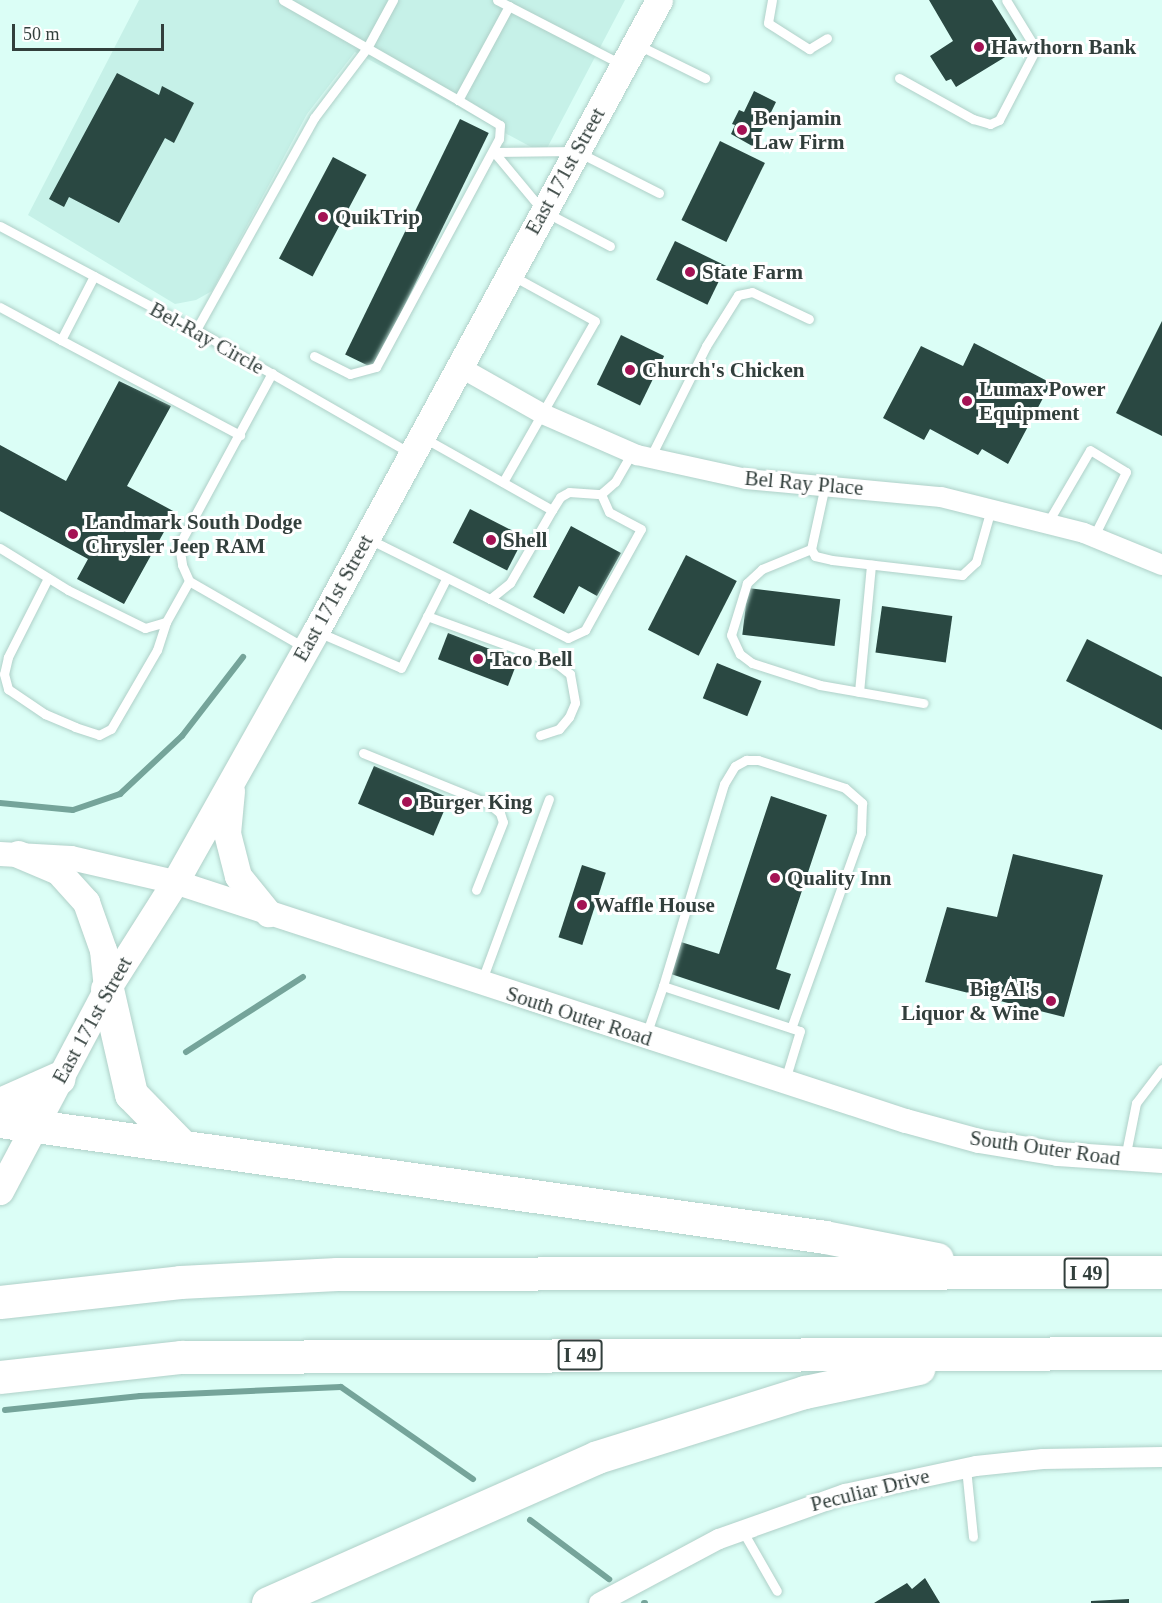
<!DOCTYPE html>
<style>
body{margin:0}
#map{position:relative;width:1162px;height:1603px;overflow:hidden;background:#dbfef6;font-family:"Times New Roman",serif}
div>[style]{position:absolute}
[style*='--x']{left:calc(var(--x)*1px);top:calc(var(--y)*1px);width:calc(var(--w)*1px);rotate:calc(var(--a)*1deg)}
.built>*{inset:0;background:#c6f1e8}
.stream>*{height:6px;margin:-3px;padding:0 3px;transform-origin:3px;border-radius:3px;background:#75a49a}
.building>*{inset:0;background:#2a4842;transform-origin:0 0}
.roads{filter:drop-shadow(0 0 2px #afd0c8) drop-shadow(0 0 2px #afd0c8)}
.service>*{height:9px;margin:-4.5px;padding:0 4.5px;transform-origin:4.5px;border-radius:4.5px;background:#fff}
.minor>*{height:20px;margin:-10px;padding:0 10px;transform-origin:10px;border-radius:10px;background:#fff}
.tertiary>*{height:24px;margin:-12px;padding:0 12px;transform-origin:12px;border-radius:12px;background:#fff}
.secondary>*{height:27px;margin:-13.5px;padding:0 13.5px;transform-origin:13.5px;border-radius:13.5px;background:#fff}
.motorway>*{height:33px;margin:-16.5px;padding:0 16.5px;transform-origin:16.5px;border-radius:16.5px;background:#fff}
.dots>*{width:16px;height:16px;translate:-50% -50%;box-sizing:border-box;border:3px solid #fff;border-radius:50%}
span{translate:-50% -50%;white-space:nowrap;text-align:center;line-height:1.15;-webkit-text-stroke:6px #fff;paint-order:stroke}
.shield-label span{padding:2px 4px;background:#fff;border:2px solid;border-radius:4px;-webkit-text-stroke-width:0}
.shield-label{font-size:20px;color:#323f3c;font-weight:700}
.poi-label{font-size:21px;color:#323f3c;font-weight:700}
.left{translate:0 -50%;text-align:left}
.right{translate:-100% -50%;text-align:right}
.street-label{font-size:21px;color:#323f3c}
.scale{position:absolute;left:12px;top:24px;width:152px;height:27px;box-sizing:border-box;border:3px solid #323f3c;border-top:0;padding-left:8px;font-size:18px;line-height:21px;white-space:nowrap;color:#323f3c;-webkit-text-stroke:4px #fff;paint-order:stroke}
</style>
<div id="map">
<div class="built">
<i style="clip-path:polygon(139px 0,625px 0,544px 154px,355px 52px,307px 114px,212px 291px,196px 300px,175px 304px,28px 215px)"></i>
</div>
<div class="stream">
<i style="--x:0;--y:803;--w:73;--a:5.5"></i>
<i style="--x:73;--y:810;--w:50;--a:-18.8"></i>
<i style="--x:120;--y:794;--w:85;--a:-43.1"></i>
<i style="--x:182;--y:736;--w:100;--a:-52.3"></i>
<i style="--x:186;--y:1052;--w:139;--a:-32.7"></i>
<i style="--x:5;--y:1410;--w:136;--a:-5.9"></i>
<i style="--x:140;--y:1396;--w:201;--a:-2.6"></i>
<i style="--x:341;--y:1387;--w:161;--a:34.9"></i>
<i style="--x:530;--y:1520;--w:99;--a:36.8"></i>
<i style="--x:644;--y:1603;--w:1;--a:0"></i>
</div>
<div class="building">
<i style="clip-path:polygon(929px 0,992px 0,1017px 40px,1010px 43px,1015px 51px,956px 87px,951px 79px,946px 81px,930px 56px,953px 41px)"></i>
<i style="clip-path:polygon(117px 73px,159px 95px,162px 86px,194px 103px,174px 143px,165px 138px,119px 223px,69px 197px,64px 207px,49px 199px)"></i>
<i style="clip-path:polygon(754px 91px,776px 102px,754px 147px,731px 134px,735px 125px,732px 124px,739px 110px,744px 112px)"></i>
<i style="left:460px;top:119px;width:32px;height:262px;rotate:26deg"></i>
<i style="left:720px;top:141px;width:50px;height:88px;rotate:26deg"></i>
<i style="left:333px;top:157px;width:38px;height:115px;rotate:28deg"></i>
<i style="left:675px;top:241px;width:57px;height:43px;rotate:26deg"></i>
<i style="clip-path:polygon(1162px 321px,1162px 436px,1116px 413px)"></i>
<i style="left:621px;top:335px;width:48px;height:55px;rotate:26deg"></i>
<i style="clip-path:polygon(974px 343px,1051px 383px,1008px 464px,982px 449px,978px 455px,930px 429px,924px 440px,883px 418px,921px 346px,963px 366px)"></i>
<i style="clip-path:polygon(119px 381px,171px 406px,127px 486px,175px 512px,124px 604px,77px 579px,88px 559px,0 511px,0 445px,66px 481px)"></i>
<i style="left:470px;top:509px;width:61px;height:38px;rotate:27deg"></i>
<i style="clip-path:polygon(571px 526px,621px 553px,597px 596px,579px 586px,564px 614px,533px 597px)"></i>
<i style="left:686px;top:555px;width:57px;height:84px;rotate:27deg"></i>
<i style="left:748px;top:588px;width:93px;height:47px;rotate:7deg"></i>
<i style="left:882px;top:606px;width:71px;height:47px;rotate:8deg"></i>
<i style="left:448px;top:633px;width:75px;height:28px;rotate:21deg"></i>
<i style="clip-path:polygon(1087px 639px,1162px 677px,1162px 730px,1066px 681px)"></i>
<i style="left:717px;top:663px;width:48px;height:38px;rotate:22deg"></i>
<i style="left:374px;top:766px;width:82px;height:41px;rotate:23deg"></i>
<i style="clip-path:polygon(771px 796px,827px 815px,776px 969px,791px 974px,779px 1010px,671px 974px,681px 942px,719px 954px)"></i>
<i style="clip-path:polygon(1013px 854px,1103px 875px,1064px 1017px,925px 982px,947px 907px,997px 917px)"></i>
<i style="left:582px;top:865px;width:25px;height:76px;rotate:18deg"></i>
<i style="clip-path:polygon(925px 1578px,940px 1603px,874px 1603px,907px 1583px,912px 1589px)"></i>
<i style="clip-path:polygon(1129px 1599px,1129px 1603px,1091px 1603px,1091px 1601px)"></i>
</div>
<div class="roads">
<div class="service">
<i style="--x:283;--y:0;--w:202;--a:29.7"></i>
<i style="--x:458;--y:100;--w:107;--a:-61.5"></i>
<i style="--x:497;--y:0;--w:140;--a:27.3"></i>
<i style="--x:772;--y:0;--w:23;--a:100"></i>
<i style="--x:768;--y:23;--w:49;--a:32.4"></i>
<i style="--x:809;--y:49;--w:21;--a:-31"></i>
<i style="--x:638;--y:45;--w:75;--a:26.2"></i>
<i style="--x:899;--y:78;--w:85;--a:29"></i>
<i style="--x:973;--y:119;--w:18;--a:16"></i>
<i style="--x:990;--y:124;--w:10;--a:-24"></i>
<i style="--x:999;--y:120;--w:80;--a:-62.5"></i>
<i style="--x:1036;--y:49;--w:57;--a:-121.5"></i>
<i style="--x:0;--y:226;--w:222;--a:28"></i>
<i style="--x:196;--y:330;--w:247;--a:29.9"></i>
<i style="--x:610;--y:246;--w:76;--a:-152.4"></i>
<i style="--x:543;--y:211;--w:77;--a:-129.7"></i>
<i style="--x:494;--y:152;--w:82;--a:-0.7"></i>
<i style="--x:576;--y:151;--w:93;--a:26.8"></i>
<i style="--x:94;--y:276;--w:72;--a:117.3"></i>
<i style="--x:61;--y:340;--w:203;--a:28"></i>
<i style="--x:0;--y:307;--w:69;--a:28.4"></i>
<i style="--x:196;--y:330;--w:243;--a:-60.9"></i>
<i style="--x:314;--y:118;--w:88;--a:-52.9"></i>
<i style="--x:367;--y:48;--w:55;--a:-61.6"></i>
<i style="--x:314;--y:356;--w:40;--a:26.6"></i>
<i style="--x:350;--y:374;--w:27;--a:-15"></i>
<i style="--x:376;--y:367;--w:259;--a:-61.7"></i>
<i style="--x:499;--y:139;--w:14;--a:-86"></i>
<i style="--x:500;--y:125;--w:49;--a:-149.2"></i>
<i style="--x:272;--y:373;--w:196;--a:118.4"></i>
<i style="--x:179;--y:545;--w:20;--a:81"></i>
<i style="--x:182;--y:565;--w:17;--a:66"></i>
<i style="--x:189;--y:581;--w:133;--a:29.9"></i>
<i style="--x:650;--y:458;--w:125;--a:-63.4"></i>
<i style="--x:706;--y:346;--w:60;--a:-57.9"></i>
<i style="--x:738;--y:295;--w:14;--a:-12"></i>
<i style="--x:752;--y:292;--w:63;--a:25.3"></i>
<i style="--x:503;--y:482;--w:185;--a:-60.3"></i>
<i style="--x:595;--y:321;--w:96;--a:-151.3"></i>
<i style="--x:825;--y:485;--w:66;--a:102.3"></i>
<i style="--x:811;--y:549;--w:8;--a:60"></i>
<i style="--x:815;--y:556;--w:17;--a:13"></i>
<i style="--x:832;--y:560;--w:131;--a:6.6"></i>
<i style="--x:962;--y:575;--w:19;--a:-43"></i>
<i style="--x:976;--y:562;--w:55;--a:-74.2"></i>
<i style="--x:552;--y:510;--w:15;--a:-58"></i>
<i style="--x:560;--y:497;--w:10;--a:-29"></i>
<i style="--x:569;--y:492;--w:32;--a:4"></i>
<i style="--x:601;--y:494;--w:18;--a:-41"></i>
<i style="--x:615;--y:482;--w:34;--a:-60"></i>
<i style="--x:1048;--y:522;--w:83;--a:-59.7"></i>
<i style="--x:1090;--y:450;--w:42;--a:31.4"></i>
<i style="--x:1126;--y:472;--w:72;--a:116.6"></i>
<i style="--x:369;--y:539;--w:135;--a:26.4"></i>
<i style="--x:490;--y:599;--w:26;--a:-39"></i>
<i style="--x:510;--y:583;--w:84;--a:-60.1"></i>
<i style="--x:552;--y:510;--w:147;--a:-150.6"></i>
<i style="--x:0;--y:548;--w:80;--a:31.7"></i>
<i style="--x:68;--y:590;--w:86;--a:26.3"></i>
<i style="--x:145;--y:628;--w:22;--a:-16"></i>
<i style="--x:166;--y:622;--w:47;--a:-60.7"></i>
<i style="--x:811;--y:549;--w:53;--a:157.8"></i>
<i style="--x:762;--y:569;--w:21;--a:137"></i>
<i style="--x:747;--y:583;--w:54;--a:107.1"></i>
<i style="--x:731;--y:635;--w:21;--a:65"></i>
<i style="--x:740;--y:654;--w:15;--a:37"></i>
<i style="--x:752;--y:663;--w:71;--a:17.9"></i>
<i style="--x:820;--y:685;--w:105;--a:9.9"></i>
<i style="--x:48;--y:578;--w:89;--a:116.9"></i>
<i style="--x:8;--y:657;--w:17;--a:103"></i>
<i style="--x:4;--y:674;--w:16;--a:75"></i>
<i style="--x:8;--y:689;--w:45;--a:34"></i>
<i style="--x:45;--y:714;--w:33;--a:23"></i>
<i style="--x:75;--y:727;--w:25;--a:18"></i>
<i style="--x:99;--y:735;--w:13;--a:-27"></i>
<i style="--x:111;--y:729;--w:91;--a:-59.8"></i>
<i style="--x:157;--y:650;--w:29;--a:-72"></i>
<i style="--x:490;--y:599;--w:87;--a:26.6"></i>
<i style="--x:568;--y:638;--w:19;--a:-25"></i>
<i style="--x:585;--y:630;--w:115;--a:-61"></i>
<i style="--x:641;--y:529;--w:36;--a:-152"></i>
<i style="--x:609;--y:512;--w:20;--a:-114"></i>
<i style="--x:427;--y:616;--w:137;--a:20"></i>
<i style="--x:556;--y:663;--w:18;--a:38"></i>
<i style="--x:570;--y:674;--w:29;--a:80"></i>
<i style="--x:575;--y:703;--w:15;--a:113"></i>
<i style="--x:569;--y:717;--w:16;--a:130"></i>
<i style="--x:559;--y:729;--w:20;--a:162"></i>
<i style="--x:318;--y:632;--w:90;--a:23.4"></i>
<i style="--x:401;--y:668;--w:100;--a:-63.2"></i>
<i style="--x:859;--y:692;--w:128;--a:-84.6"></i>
<i style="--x:363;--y:753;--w:136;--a:22"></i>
<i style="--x:489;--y:804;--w:14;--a:39"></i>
<i style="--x:500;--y:813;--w:9;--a:72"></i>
<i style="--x:503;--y:822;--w:73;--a:111.7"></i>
<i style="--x:482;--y:980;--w:193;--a:-69.7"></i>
<i style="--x:663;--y:986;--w:211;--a:-73.2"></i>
<i style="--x:724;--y:784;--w:21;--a:-59"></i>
<i style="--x:735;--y:766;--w:13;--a:-29"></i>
<i style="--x:746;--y:760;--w:12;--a:0"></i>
<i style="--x:758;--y:760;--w:91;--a:17.8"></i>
<i style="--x:845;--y:788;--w:23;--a:41"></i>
<i style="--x:862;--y:803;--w:30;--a:92"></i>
<i style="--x:861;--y:833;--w:207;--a:109.7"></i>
<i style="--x:646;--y:1035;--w:52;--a:-70.9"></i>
<i style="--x:663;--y:986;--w:144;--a:18.2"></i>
<i style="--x:800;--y:1031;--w:51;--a:107"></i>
<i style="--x:1125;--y:1158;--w:56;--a:-78.7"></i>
<i style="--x:1136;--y:1103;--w:43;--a:-52.6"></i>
<i style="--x:966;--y:1468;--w:69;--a:84.2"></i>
<i style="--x:742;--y:1530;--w:70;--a:60.2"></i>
</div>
<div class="minor">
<i style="--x:458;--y:366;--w:98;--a:29.5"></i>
<i style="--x:543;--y:414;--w:103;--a:23.6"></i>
<i style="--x:637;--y:455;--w:112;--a:12.4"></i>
<i style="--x:746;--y:479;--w:196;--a:5.3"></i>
<i style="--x:941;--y:497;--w:147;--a:14.1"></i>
<i style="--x:1084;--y:533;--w:84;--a:22.3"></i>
<i style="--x:599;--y:1603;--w:136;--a:-28.1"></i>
<i style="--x:719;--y:1539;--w:134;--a:-19.7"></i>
<i style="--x:845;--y:1494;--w:134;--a:-12.1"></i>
<i style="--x:976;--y:1466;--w:67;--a:-6"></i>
<i style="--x:1043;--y:1459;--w:119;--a:-1"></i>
</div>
<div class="tertiary">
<i style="--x:0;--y:854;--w:71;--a:3.2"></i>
<i style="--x:71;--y:858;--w:107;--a:13"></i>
<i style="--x:175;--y:882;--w:769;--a:18.11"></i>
<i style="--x:906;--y:1121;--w:76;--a:15.3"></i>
<i style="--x:979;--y:1141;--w:80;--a:9.3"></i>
<i style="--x:1058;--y:1154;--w:104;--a:3.9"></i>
</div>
<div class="secondary">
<i style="--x:231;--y:791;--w:42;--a:95.4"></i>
<i style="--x:227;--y:833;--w:44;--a:75.7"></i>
<i style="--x:238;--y:876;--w:48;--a:51"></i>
<i style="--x:18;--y:854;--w:43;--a:23"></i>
<i style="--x:58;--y:871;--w:42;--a:47.9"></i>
<i style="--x:86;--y:902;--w:51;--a:70.5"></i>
<i style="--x:103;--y:950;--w:39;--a:84"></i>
<i style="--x:0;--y:1191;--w:229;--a:-62.1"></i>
<i style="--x:107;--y:989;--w:127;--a:-57.6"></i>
<i style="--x:175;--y:882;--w:288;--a:-60.7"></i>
<i style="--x:316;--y:631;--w:718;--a:-61.47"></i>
</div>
<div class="motorway">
<i style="--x:107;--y:989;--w:108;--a:77.1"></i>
<i style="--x:131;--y:1094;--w:70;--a:45.6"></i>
<i style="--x:0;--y:1104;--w:64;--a:-23.8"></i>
<i style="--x:0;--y:1121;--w:833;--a:8"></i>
<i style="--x:825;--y:1237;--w:114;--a:11.1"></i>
<i style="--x:0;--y:1302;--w:181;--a:-6.3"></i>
<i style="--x:180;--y:1282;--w:157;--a:-2.9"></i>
<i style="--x:337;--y:1274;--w:825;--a:-0.14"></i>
<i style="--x:0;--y:1377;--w:182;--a:-6.3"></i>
<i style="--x:181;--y:1357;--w:981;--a:-0.23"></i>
<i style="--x:268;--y:1603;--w:360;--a:-23.9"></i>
<i style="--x:597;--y:1457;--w:218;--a:-17.4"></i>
<i style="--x:805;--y:1392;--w:116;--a:-11.9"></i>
</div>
</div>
<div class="dots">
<i style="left:979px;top:47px;background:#a41254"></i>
<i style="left:742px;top:130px;background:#a41254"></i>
<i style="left:323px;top:217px;background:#a41254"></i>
<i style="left:690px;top:272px;background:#a41254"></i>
<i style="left:630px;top:370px;background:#a41254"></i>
<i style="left:967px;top:401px;background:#a41254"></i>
<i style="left:73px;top:534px;background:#a41254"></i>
<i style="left:491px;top:540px;background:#a41254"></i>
<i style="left:478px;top:659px;background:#a41254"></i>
<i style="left:407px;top:802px;background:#a41254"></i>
<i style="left:775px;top:878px;background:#a41254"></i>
<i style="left:582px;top:905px;background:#a41254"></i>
<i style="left:1051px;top:1001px;background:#a41254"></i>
</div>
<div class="shield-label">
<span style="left:1086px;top:1273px">I 49</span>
<span style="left:580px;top:1355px">I 49</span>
</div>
<div class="poi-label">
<span class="left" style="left:991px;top:47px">Hawthorn Bank</span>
<span class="left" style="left:754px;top:130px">Benjamin<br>Law Firm</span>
<span class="left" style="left:335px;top:217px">QuikTrip</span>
<span class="left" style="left:702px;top:272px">State Farm</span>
<span class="left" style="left:642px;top:370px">Church's Chicken</span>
<span class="left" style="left:979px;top:401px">Lumax Power<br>Equipment</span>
<span class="left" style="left:85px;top:534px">Landmark South Dodge<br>Chrysler Jeep RAM</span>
<span class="left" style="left:503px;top:540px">Shell</span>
<span class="left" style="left:490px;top:659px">Taco Bell</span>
<span class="left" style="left:419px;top:802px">Burger King</span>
<span class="left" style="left:787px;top:878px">Quality Inn</span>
<span class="left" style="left:594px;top:905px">Waffle House</span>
<span class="right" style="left:1039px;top:1001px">Big Al's<br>Liquor &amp; Wine</span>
</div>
<div class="street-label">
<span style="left:565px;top:171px;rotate:-61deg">East 171st Street</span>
<span style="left:207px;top:338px;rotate:29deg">Bel-Ray Circle</span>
<span style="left:804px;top:483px;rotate:5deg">Bel Ray Place</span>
<span style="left:333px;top:598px;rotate:-61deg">East 171st Street</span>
<span style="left:579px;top:1016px;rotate:18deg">South Outer Road</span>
<span style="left:92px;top:1020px;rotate:-61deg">East 171st Street</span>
<span style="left:1045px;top:1148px;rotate:8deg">South Outer Road</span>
<span style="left:870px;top:1490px;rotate:-14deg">Peculiar Drive</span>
</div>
<div class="scale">50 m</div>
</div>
